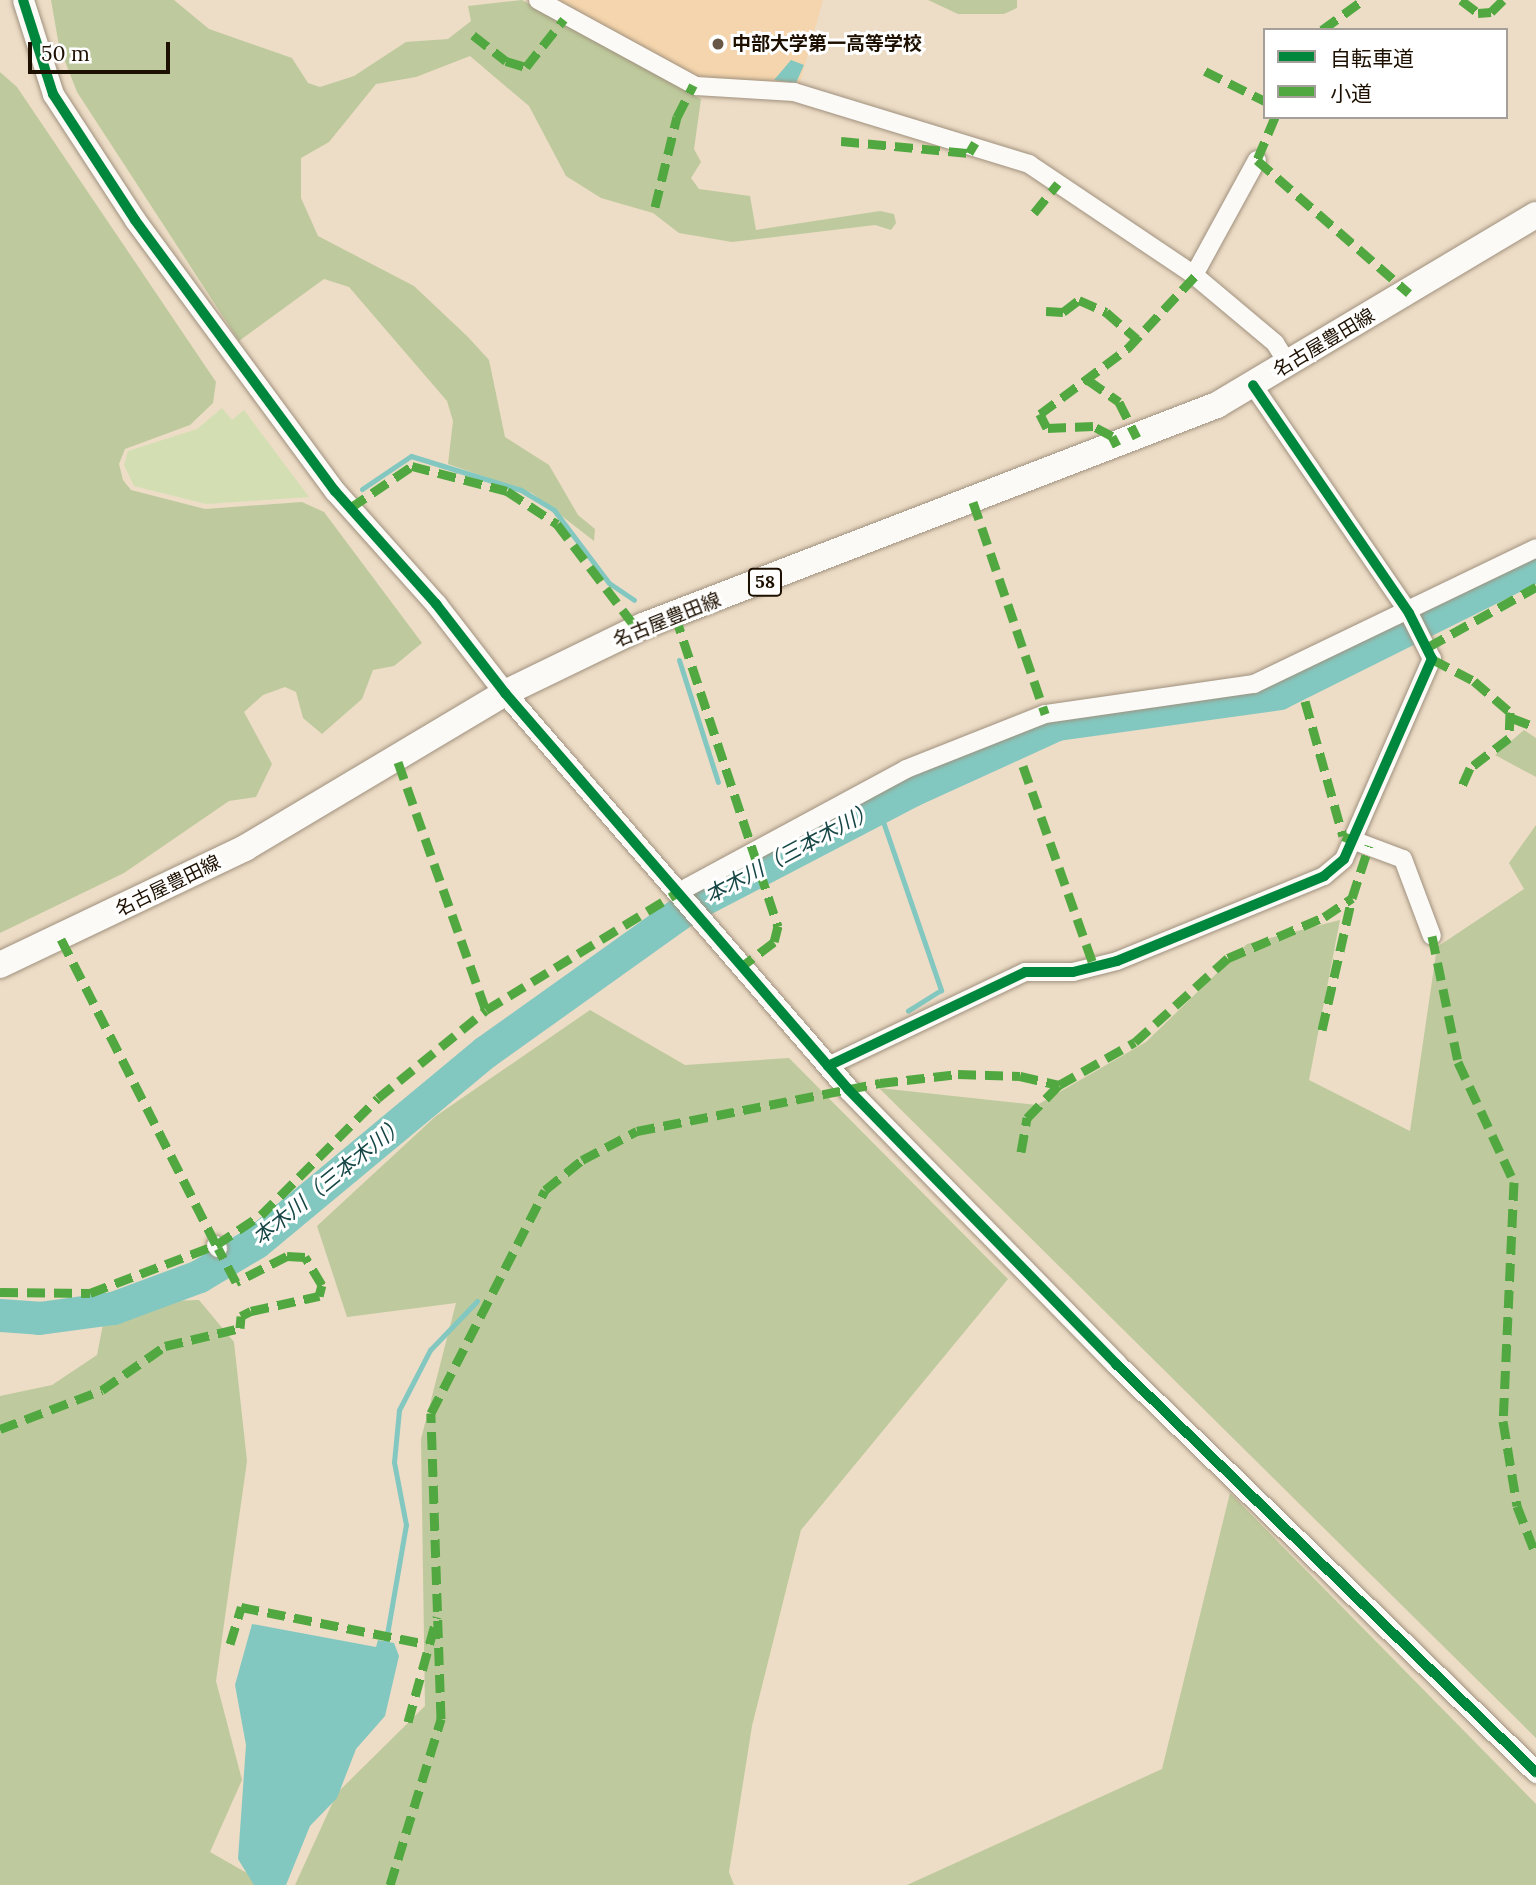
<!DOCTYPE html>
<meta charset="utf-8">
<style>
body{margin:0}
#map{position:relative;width:1536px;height:1885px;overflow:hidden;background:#eddcc6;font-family:Lora,"Noto Sans JP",serif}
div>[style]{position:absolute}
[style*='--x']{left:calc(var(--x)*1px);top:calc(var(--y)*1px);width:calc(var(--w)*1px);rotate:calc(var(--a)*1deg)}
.built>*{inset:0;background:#f5d5ad}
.green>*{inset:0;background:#d3dfb3}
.forest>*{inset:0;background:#beca9d}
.water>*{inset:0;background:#83c8c0}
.stream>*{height:5px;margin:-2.5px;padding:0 2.5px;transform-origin:2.5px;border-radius:2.5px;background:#83c8c0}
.river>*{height:33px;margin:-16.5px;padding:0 16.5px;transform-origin:16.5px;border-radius:16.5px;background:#83c8c0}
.roads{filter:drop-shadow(0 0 2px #9f917e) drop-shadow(0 0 2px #9f917e)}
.minor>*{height:18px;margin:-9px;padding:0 9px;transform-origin:9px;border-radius:9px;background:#fcfaf6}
.tertiary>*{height:21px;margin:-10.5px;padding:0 10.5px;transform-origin:10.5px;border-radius:10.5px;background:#fcfaf6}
.primary>*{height:26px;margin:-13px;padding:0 13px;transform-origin:13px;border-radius:13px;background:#fcfaf6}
.quiet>*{height:9px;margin-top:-4.5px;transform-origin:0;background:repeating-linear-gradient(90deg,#52a840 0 18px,transparent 0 27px)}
.cycleway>*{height:10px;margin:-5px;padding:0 5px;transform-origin:5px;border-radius:5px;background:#00873e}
.dots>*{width:19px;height:19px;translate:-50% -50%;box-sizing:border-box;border:4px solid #fff;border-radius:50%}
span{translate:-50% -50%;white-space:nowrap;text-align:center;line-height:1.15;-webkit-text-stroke:6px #fff;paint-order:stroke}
.shield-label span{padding:2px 5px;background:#fff;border:2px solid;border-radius:5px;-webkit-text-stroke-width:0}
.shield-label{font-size:18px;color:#1d1001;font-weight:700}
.poi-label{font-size:19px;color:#1d1001;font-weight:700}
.left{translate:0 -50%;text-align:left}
.street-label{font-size:19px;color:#1d1001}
.water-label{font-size:21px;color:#164645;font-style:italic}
.legend{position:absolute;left:1263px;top:28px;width:245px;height:91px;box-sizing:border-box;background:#fff;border:2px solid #a59f99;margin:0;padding:9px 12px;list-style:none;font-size:21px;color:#1d1001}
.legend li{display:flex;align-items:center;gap:14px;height:35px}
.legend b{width:35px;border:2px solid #a59f99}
.scale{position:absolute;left:28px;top:42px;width:142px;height:32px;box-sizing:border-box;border:4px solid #1d1001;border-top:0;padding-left:9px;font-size:21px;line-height:24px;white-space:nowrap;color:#1d1001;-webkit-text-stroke:5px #fff;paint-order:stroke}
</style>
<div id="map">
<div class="built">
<i style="clip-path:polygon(549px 0,823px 0,799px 86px,695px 80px)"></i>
</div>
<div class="green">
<i style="clip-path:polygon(222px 408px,232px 420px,244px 410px,309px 497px,206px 504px,134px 486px,124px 465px,128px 451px,197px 429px)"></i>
</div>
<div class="forest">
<i style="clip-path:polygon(51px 0,174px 0,209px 29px,292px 58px,308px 83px,320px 87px,354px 76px,406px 42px,448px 39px,471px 21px,468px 6px,522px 0,701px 99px,694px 149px,701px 162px,691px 178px,699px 189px,750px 196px,756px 230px,880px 211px,894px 214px,896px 223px,891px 230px,875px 225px,732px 242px,679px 233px,653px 213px,601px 198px,566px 176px,529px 106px,470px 56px,416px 77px,376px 84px,329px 142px,301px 158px,301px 198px,318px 236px,414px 286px,468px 337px,489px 360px,505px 437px,549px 465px,578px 515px,595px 529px,594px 541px,532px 493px,448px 464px,453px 421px,447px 401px,349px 287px,324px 279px,239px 341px,77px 92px,59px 46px)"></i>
<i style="clip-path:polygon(928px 0,1017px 0,1017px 8px,1004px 14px,958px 14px)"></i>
<i style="clip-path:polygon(0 72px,17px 87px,216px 382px,213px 403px,190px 425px,125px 449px,119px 464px,123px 480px,131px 490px,205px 509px,302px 502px,324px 512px,422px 643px,394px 666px,373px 670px,362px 699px,322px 734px,303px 718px,296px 692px,285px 687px,263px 695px,244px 712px,272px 764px,256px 797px,229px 801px,124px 873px,0 933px)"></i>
<i style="clip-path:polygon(1524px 730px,1536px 738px,1536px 777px,1495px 755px)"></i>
<i style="clip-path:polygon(1536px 825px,1536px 1738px,879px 1088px,1037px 1105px,1146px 1042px,1247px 944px,1340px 920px,1309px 1080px,1410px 1131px,1437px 947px,1524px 889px,1509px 863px)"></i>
<i style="clip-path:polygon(590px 1010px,685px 1065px,789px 1058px,1008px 1279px,801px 1530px,752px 1726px,729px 1872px,734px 1885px,295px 1885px,337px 1793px,425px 1706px,421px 1439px,456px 1303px,347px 1317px,317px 1226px,436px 1116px)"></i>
<i style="clip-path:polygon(199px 1300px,234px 1342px,247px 1461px,216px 1681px,242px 1780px,210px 1852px,268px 1885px,0 1885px,0 1396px,52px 1385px,97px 1355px,104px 1319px,167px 1301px)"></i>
<i style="clip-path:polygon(1230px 1493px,1536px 1804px,1536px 1885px,907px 1885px,1162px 1769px)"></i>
</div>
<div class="water">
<i style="clip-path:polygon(791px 60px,804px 65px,796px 83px,774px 80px)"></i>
<i style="clip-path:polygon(252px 1624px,376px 1647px,378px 1640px,394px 1643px,399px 1656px,385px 1716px,356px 1749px,337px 1798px,310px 1826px,286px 1885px,254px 1885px,238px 1859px,246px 1745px,235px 1685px)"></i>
</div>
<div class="stream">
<i style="--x:362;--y:489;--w:59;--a:-34"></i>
<i style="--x:411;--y:456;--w:115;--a:17.2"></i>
<i style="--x:521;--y:490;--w:39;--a:31"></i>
<i style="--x:554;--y:510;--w:91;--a:53"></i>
<i style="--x:609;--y:583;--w:30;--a:34"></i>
<i style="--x:679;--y:660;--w:128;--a:72.3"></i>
<i style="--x:878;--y:807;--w:194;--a:71"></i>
<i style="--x:941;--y:990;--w:39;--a:148"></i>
<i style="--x:385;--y:1646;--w:123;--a:-80.2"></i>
<i style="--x:406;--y:1525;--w:64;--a:-100.8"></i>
<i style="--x:394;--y:1462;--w:52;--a:-84.5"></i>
<i style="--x:399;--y:1410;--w:68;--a:-62.7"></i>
<i style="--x:430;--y:1350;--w:68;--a:-46.2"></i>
</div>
<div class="river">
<i style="--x:0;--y:1315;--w:39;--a:4"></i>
<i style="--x:39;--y:1318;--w:75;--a:-7.7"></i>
<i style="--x:113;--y:1308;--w:92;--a:-20.4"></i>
<i style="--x:199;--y:1276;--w:66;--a:-30.8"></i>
<i style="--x:256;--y:1242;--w:298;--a:-39.7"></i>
<i style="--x:485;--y:1052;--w:249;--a:-35.5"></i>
<i style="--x:688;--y:907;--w:253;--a:-27.6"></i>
<i style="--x:912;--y:790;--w:159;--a:-24.5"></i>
<i style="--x:1057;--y:724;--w:224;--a:-7.9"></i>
<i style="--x:1279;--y:693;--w:287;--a:-26.5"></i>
</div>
<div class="roads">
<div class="minor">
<i style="--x:538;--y:0;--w:180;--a:28.6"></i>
<i style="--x:696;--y:86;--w:98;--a:3.5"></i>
<i style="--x:794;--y:92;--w:246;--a:17"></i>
<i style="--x:1029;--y:164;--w:199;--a:33.9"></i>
<i style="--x:1194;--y:275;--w:106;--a:40"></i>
<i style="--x:1275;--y:343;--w:25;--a:58"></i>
<i style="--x:1194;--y:275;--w:131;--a:-61.3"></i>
<i style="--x:1355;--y:841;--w:51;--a:20.6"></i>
<i style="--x:1403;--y:859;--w:82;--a:69.4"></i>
<i style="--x:677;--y:893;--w:260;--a:-28.4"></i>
<i style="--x:906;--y:769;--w:149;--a:-21.6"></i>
<i style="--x:1045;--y:714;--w:211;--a:-8.2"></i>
<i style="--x:1254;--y:684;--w:313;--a:-25.7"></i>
<i style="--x:828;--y:1066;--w:218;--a:-25.5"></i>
<i style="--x:1025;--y:972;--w:48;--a:0"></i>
<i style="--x:1073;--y:972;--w:45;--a:-14"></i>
<i style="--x:1117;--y:961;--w:224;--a:-22.3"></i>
<i style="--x:1324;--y:876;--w:26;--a:-40"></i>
<i style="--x:1344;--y:859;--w:219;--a:-66.3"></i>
<i style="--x:1432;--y:659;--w:51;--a:-116.6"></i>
<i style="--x:1409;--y:613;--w:276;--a:-124.4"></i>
<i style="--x:216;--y:1245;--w:4;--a:56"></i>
</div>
<div class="tertiary">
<i style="--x:23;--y:0;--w:99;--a:72.3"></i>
<i style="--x:53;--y:94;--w:150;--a:56.9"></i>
<i style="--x:135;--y:220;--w:337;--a:53.6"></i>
<i style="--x:335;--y:491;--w:152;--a:48.2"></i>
<i style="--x:436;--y:604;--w:113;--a:52.2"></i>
<i style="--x:505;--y:693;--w:524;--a:49.1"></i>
<i style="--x:848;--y:1089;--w:384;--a:45.7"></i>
<i style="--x:1116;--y:1364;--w:586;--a:44.17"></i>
</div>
<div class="primary">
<i style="--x:0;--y:965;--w:272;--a:-25.5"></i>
<i style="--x:245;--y:848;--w:303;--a:-30.8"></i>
<i style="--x:505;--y:693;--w:153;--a:-25.9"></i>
<i style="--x:643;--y:626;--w:615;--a:-21.06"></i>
<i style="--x:1217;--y:405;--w:371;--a:-30.8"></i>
</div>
</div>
<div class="quiet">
<i style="--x:1461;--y:0;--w:21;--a:37"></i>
<i style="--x:1478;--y:13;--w:13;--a:-4"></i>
<i style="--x:1491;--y:12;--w:17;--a:-45"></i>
<i style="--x:1322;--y:30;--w:51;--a:-36.2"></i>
<i style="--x:473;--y:35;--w:42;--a:38.2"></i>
<i style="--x:506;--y:61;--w:21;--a:17"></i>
<i style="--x:526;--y:67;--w:61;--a:-51.6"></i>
<i style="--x:1205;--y:71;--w:67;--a:26.6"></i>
<i style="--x:1275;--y:117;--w:47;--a:112.7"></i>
<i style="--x:1257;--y:160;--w:202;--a:41.2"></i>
<i style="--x:841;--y:141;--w:129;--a:5.4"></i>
<i style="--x:969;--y:153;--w:12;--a:-59"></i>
<i style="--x:655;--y:207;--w:93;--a:-76.3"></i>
<i style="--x:677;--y:117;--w:36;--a:-63"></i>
<i style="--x:1034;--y:213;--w:38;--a:-51"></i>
<i style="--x:1046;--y:311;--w:17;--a:3"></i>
<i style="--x:1063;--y:312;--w:20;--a:-37"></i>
<i style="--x:1079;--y:300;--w:30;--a:24"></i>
<i style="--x:1106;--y:312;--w:41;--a:41.1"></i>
<i style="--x:1088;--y:380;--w:38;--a:35"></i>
<i style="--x:1119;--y:402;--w:40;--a:63.4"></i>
<i style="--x:1117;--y:446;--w:11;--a:-117"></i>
<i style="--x:1112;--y:436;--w:21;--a:-152"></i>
<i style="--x:1093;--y:426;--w:46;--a:177.5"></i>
<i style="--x:1047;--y:428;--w:16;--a:-117"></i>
<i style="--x:1040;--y:414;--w:109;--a:-36.8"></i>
<i style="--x:1127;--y:349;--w:100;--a:-47"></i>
<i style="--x:973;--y:502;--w:224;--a:71.2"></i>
<i style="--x:350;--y:508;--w:75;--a:-34.1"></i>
<i style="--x:412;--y:466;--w:98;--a:14.7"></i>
<i style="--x:507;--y:491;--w:60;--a:33.4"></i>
<i style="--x:557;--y:524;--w:132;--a:52.7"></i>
<i style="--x:675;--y:615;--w:328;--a:71.7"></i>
<i style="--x:778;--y:926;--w:16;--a:104"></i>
<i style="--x:774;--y:942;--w:41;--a:142.9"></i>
<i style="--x:1428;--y:647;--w:124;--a:-29.1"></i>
<i style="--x:1432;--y:659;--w:47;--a:27.6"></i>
<i style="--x:1474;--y:681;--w:48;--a:40.7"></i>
<i style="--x:1510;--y:712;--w:26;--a:92"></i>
<i style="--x:1509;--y:738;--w:49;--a:142.4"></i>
<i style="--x:1470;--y:768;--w:20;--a:114"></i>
<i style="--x:1305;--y:701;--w:140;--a:74.3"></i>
<i style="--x:1343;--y:836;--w:13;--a:23"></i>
<i style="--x:1512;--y:718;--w:26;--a:21"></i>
<i style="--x:398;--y:762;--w:263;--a:70.5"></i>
<i style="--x:1023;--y:766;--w:213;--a:70.5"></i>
<i style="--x:1432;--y:936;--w:129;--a:78.3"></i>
<i style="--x:1458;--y:1062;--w:132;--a:65"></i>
<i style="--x:1514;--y:1182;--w:239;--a:92.6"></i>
<i style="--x:1503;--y:1421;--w:86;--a:80.6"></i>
<i style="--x:1517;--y:1506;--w:53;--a:68.8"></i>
<i style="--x:61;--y:939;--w:343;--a:63.1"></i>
<i style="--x:1322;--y:1030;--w:135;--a:-77.2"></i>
<i style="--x:1021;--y:1152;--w:35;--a:-80"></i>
<i style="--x:1027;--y:1118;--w:46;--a:-45.9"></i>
<i style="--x:0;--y:1292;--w:90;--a:0.6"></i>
<i style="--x:90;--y:1293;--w:135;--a:-20.9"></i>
<i style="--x:216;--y:1245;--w:54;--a:-33.7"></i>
<i style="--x:261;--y:1215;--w:165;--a:-45"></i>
<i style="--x:378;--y:1098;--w:139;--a:-39.2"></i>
<i style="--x:486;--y:1010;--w:224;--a:-31.5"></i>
<i style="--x:0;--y:1429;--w:109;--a:-20.9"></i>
<i style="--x:102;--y:1390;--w:77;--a:-34.9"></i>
<i style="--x:165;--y:1346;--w:77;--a:-13.5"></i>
<i style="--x:240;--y:1328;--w:12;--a:-85"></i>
<i style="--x:241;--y:1316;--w:11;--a:-27"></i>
<i style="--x:251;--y:1311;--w:70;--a:-12.4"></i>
<i style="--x:319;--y:1296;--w:11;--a:-75"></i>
<i style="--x:322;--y:1285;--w:33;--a:-121"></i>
<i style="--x:305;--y:1257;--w:18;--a:-177"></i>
<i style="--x:287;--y:1256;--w:57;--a:153"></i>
<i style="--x:236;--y:1282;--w:38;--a:-118"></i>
<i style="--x:230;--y:1644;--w:39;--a:-73"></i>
<i style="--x:241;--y:1607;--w:189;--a:11.3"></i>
<i style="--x:408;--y:1722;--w:109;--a:-74.6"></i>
<i style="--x:390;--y:1885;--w:174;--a:-72.9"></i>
<i style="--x:441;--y:1719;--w:306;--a:-91.9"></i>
<i style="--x:431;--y:1413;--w:250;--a:-62.9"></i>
<i style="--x:545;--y:1190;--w:48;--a:-39"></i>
<i style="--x:582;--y:1160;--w:62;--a:-27.8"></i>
<i style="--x:637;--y:1131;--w:248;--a:-11.2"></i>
<i style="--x:880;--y:1083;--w:79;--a:-6.6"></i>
<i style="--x:958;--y:1074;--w:62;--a:1.8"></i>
<i style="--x:1020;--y:1076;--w:40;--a:13"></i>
<i style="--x:1059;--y:1085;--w:87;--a:-29.5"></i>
<i style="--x:1135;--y:1042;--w:125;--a:-42.1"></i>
<i style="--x:1228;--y:958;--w:104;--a:-23.1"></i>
<i style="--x:1324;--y:917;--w:34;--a:-34"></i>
<i style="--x:1352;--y:898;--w:55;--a:-71.9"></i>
</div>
<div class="cycleway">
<i style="--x:23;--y:0;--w:99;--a:72.3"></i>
<i style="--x:53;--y:94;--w:150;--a:56.9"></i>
<i style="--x:135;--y:220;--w:337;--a:53.6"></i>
<i style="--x:335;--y:491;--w:152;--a:48.2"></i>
<i style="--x:436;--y:604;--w:113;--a:52.2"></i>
<i style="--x:505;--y:693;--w:524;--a:49.1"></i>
<i style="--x:848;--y:1089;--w:384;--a:45.7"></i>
<i style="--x:1116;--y:1364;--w:586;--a:44.17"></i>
<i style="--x:828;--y:1066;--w:218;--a:-25.5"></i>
<i style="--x:1025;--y:972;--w:48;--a:0"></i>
<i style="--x:1073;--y:972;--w:45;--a:-14"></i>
<i style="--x:1117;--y:961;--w:224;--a:-22.3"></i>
<i style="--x:1324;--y:876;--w:26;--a:-40"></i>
<i style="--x:1344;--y:859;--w:219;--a:-66.3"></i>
<i style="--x:1432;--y:659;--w:51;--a:-116.6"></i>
<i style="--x:1409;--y:613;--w:276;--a:-124.4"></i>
</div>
<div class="dots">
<i style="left:718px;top:44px;background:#665746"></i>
</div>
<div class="shield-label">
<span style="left:765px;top:582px">58</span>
</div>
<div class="poi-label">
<span class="left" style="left:732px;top:44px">中部大学第一高等学校</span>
</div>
<div class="street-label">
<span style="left:1324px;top:343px;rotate:-31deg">名古屋豊田線</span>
<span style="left:667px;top:620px;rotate:-22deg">名古屋豊田線</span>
<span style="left:168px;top:886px;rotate:-26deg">名古屋豊田線</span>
</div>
<div class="water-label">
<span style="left:790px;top:853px;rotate:-28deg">本木川（三本木川）</span>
<span style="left:329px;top:1181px;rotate:-39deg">本木川（三本木川）</span>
</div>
<ul class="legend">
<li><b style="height:9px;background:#00873e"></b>自転車道</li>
<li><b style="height:9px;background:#52a840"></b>小道</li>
</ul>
<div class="scale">50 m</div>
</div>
